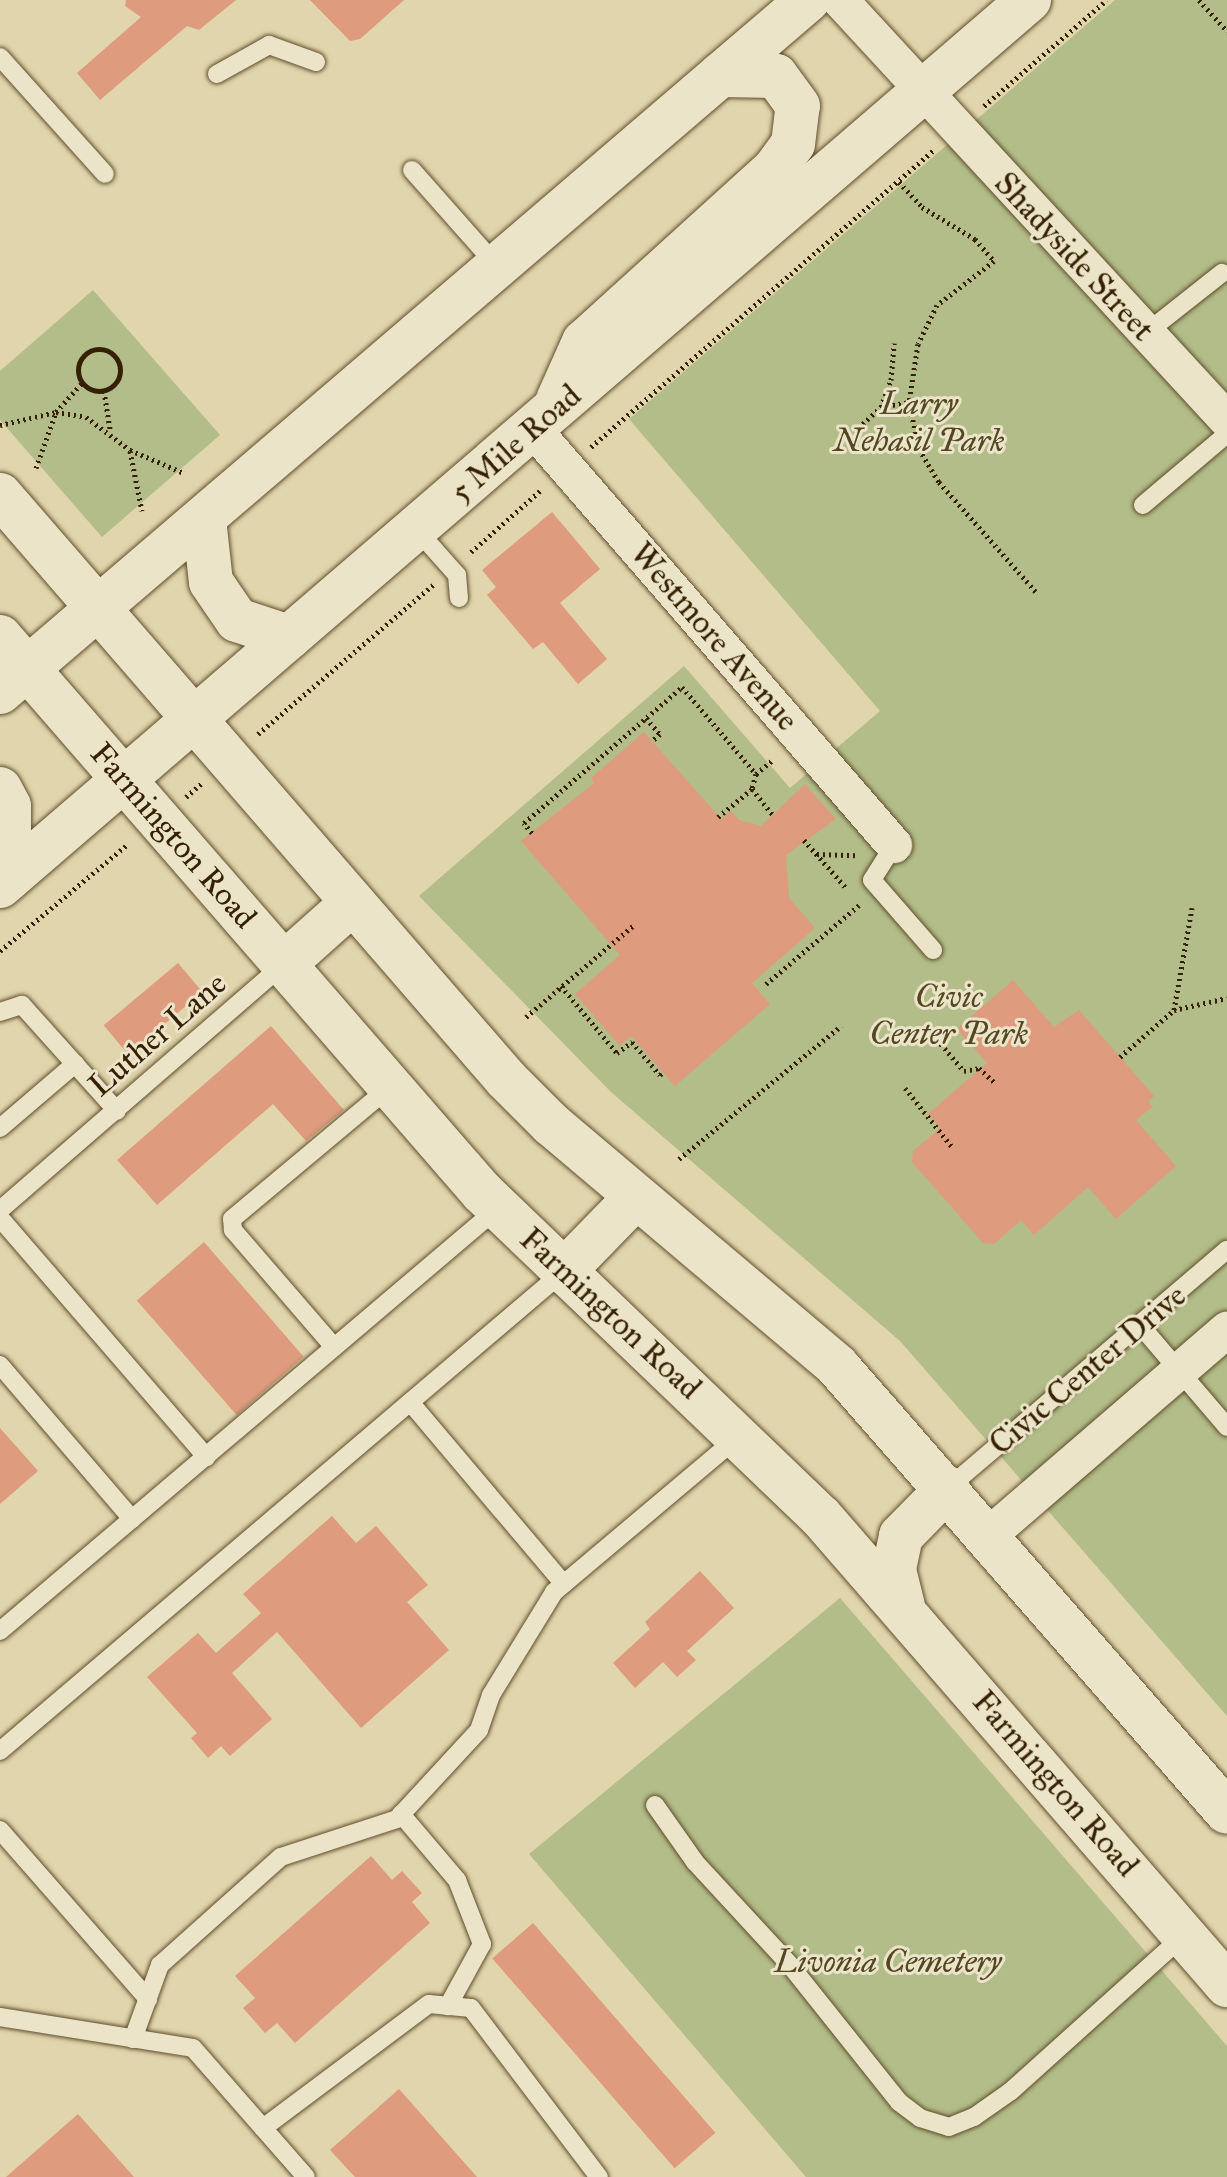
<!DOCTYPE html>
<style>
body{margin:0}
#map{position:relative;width:1227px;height:2177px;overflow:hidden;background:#e0d5ac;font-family:"IM FELL Great Primer",serif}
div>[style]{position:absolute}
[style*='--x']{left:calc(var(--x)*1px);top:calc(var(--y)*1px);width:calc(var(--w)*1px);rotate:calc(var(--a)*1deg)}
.green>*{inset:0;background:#b2bd89}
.building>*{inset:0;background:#de9b7d;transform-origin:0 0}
.path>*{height:5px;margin-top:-2.5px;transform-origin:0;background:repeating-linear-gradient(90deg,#352101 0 2px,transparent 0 6px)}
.path>.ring{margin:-2.5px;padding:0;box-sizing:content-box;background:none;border:5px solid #352101;border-radius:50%}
.roads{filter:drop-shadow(0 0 2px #604e2c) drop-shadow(0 0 2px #604e2c)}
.lane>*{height:18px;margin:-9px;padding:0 9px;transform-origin:9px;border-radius:9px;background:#ebe4c9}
.street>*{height:36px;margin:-18px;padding:0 18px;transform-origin:18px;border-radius:18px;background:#ebe4c9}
.secondary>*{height:44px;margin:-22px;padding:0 22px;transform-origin:22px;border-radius:22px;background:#ebe4c9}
span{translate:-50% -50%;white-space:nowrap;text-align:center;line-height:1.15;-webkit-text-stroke:6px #ebe4c9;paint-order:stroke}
.street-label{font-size:32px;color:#352101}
.park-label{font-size:32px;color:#544823;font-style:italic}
</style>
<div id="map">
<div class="green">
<i style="clip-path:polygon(1115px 0,1227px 0,1227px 1716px,900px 1341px,611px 1092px,419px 896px,684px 666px,790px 788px,880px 711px,629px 419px)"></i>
<i style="clip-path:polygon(93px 290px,220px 435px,102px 537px,0 420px,0 371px)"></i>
<i style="clip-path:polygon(840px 1598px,1227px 2046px,1227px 2177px,806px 2177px,529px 1854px)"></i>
</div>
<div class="building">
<i style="clip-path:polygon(126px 0,236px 0,199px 30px,187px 26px,100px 100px,77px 73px,141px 17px,125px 6px)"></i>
<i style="clip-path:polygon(310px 0,404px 0,360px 39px,350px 41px)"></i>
<i style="clip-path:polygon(552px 512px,600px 569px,560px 603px,607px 659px,578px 684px,543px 642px,533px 649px,487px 595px,496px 587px,482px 570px)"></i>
<i style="clip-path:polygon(644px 732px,721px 819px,731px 811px,739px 820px,761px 826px,805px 784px,836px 819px,786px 855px,789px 898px,815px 928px,752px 983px,770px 1004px,675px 1086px,631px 1036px,620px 1046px,575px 994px,620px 955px,521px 841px,594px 783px,591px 778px)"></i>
<i style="left:178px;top:963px;width:38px;height:97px;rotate:50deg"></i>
<i style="clip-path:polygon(1013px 980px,1054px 1027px,1079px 1010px,1154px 1096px,1148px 1101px,1152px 1107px,1136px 1120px,1176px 1166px,1116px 1219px,1088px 1187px,1034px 1235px,1021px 1220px,994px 1244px,983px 1243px,912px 1162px,913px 1151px,940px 1128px,928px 1114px,987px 1063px,957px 1029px)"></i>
<i style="clip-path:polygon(271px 1026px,344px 1110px,306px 1141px,273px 1104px,157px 1205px,117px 1160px)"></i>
<i style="left:204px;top:1242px;width:152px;height:89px;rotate:49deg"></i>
<i style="clip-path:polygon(0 1428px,38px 1471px,0 1504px)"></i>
<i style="clip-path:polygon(332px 1516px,356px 1543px,376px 1526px,428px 1585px,407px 1602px,449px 1650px,361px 1728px,277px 1632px,232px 1673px,272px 1719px,230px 1756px,221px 1746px,208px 1758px,191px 1738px,197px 1733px,147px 1677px,198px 1633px,216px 1653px,261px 1613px,243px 1594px)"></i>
<i style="clip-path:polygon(700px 1571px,734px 1608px,687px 1651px,696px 1660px,677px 1677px,663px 1662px,635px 1688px,613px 1663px,650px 1629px,645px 1622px)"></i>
<i style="clip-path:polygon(371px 1856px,392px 1880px,402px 1871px,422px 1893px,412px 1902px,430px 1923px,295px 2043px,277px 2023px,265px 2033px,243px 2008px,255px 1998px,235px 1976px)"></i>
<i style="left:533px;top:1923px;width:278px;height:54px;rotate:49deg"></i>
<i style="clip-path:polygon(399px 2089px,477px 2177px,355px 2177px,330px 2150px)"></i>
<i style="clip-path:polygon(78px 2114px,134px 2177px,6px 2177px)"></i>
</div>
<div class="path">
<i style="--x:1199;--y:0;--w:42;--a:47.9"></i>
<i style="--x:984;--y:106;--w:162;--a:-40.8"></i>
<i style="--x:899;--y:182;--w:34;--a:47"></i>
<i style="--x:922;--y:207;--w:62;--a:31.1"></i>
<i style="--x:975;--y:239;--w:29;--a:49"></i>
<i style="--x:994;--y:261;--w:72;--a:142.3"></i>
<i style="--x:937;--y:305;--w:43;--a:116"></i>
<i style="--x:918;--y:344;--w:59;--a:98.8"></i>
<i style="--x:909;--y:402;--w:48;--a:78"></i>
<i style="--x:919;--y:449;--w:39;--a:59"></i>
<i style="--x:939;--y:482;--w:148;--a:48.6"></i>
<i class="ring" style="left:78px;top:349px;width:37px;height:37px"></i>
<i style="--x:104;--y:391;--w:39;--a:81"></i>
<i style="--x:881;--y:407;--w:29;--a:-70"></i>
<i style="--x:891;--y:380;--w:37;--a:-85"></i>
<i style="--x:0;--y:425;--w:57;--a:-13.1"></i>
<i style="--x:56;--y:412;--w:30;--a:9"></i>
<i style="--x:86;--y:417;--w:55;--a:36.9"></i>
<i style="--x:130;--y:450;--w:59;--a:23.1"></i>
<i style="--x:854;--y:432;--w:37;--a:-43"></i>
<i style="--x:881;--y:407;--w:28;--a:-10"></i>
<i style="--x:591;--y:447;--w:454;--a:-40.9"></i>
<i style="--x:130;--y:451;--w:61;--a:78.7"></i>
<i style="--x:36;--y:468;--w:59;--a:-70.3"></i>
<i style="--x:56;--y:412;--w:39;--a:-48"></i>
<i style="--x:471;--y:552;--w:94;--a:-41.5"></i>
<i style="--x:646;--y:718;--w:21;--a:49"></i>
<i style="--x:660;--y:734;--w:11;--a:139"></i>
<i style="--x:258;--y:734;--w:230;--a:-40.4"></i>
<i style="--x:756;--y:774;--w:23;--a:-40"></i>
<i style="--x:752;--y:789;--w:35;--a:51"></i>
<i style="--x:186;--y:797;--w:21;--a:-41"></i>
<i style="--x:532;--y:833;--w:13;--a:-129"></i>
<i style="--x:524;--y:823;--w:208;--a:-40.7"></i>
<i style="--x:682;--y:687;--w:114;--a:49.6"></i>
<i style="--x:756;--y:774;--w:16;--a:105"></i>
<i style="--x:752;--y:789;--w:44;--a:140.5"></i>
<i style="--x:804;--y:840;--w:65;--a:48.7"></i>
<i style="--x:817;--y:854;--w:38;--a:2"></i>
<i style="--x:0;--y:951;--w:167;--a:-39.9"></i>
<i style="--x:766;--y:984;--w:122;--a:-40.3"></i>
<i style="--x:561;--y:986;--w:87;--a:50.1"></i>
<i style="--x:617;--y:1053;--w:19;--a:-36"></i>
<i style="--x:632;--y:1042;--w:43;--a:49.7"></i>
<i style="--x:660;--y:1075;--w:4;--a:-45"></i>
<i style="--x:1174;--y:1010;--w:54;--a:-12.8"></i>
<i style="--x:526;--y:1017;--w:142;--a:-40.4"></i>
<i style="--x:929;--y:1030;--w:54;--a:49.5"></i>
<i style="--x:964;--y:1071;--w:15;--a:-11"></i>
<i style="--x:979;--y:1068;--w:21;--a:43"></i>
<i style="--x:1120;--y:1057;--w:72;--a:-41"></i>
<i style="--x:1174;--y:1010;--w:104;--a:-80"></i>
<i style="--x:905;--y:1088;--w:77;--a:51.3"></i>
<i style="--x:679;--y:1159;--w:210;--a:-39.4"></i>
</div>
<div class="roads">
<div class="lane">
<i style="--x:0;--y:57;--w:157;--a:48.1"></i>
<i style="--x:217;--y:74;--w:60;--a:-29.1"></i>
<i style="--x:269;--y:45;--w:50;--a:19.9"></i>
<i style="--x:412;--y:170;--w:128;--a:48.5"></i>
<i style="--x:1146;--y:333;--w:97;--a:-38.3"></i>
<i style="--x:1143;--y:505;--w:110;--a:-40.2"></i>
<i style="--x:417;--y:530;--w:60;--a:48.4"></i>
<i style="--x:457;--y:575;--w:23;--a:85"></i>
<i style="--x:894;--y:845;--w:41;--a:122.2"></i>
<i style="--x:872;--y:880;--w:93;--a:48.9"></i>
<i style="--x:0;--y:1012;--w:23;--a:-18"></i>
<i style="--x:22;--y:1005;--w:142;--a:48.1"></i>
<i style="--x:0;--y:1128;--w:99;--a:-40.5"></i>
<i style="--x:0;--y:1210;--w:376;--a:-40.9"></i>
<i style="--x:0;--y:1218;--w:316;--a:49.2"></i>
<i style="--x:1140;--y:1325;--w:134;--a:49.5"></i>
<i style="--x:334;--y:1347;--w:155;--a:-130.8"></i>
<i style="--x:233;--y:1230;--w:11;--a:-95"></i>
<i style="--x:232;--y:1219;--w:206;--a:-39.9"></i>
<i style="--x:0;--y:1365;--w:203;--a:49.4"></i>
<i style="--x:410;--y:1402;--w:238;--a:49.8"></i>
<i style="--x:948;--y:1488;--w:367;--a:-40.5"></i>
<i style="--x:0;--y:1631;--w:653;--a:-40.34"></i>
<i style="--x:0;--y:1751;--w:739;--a:-40.39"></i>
<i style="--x:655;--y:1805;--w:70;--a:54.9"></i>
<i style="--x:695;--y:1862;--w:139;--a:47.3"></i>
<i style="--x:789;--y:1964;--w:176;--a:51.4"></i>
<i style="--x:899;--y:2102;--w:26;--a:37"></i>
<i style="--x:920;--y:2118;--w:30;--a:17"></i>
<i style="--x:949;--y:2127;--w:27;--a:-22"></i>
<i style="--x:974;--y:2117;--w:45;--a:-35.1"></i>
<i style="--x:1011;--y:2091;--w:233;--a:-42"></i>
<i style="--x:401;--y:1814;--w:87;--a:49.7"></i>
<i style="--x:457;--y:1880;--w:69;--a:68.7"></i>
<i style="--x:482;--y:1944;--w:71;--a:118.7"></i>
<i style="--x:0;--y:1830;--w:225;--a:48.8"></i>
<i style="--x:0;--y:2017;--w:195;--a:9.1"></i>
<i style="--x:193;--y:2048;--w:171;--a:48.8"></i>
<i style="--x:133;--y:2039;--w:79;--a:-70"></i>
<i style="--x:160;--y:1965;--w:162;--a:-41.8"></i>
<i style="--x:281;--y:1857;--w:122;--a:-18.1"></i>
<i style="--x:397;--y:1819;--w:121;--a:-47.3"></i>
<i style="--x:479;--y:1730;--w:37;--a:-71"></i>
<i style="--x:491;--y:1695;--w:121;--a:-58.5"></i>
<i style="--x:554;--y:1592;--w:242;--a:-40.1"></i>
<i style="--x:263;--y:2128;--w:207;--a:-36.8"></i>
<i style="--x:429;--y:2004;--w:42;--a:5.4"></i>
<i style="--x:471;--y:2008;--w:212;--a:52.9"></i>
</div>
<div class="street">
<i style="--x:840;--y:0;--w:571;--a:47.34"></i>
<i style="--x:533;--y:429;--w:551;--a:49.05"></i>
<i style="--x:988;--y:1536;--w:316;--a:-40.8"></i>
</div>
<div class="secondary">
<i style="--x:558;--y:400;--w:64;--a:-65.9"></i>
<i style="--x:584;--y:342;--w:256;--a:-42.2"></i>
<i style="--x:774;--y:170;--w:32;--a:-54"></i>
<i style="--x:793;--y:144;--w:38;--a:-83"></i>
<i style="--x:798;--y:106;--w:37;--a:-126"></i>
<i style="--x:776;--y:76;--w:56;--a:-179"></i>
<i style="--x:0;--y:495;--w:773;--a:49.09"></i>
<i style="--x:506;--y:1079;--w:64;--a:45"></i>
<i style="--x:551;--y:1124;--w:375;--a:40.2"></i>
<i style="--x:837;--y:1366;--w:592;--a:48.83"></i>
<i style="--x:204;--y:519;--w:63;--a:83.7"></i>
<i style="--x:211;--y:582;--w:46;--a:55.6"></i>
<i style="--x:237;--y:620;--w:55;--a:18.1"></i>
<i style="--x:0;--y:637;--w:735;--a:49.03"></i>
<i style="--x:482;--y:1192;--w:470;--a:43.8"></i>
<i style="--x:821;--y:1517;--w:620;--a:49.06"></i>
<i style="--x:0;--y:692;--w:1064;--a:-40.58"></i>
<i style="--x:0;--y:789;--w:19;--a:62"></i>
<i style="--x:9;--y:806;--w:72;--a:90"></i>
<i style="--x:0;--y:886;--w:1358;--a:-40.73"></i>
<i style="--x:284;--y:964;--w:90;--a:-41.8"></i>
<i style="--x:563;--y:1272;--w:105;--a:-45.8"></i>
<i style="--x:903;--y:1606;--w:38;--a:-104"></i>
<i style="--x:894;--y:1569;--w:34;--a:-78"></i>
<i style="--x:901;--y:1536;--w:67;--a:-45.6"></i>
</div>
</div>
<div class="street-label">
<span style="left:1074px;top:257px;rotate:47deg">Shadyside Street</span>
<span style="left:516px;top:444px;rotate:-41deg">5 Mile Road</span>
<span style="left:714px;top:637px;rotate:49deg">Westmore Avenue</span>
<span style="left:173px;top:836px;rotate:49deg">Farmington Road</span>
<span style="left:158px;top:1035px;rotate:-41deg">Luther Lane</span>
<span style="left:610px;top:1314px;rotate:43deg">Farmington Road</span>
<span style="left:1088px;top:1370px;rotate:-40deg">Civic Center Drive</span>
<span style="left:1055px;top:1784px;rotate:49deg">Farmington Road</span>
</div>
<div class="park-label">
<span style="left:919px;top:423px">Larry<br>Nehasil Park</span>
<span style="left:949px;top:1016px">Civic<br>Center Park</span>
<span style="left:888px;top:1962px">Livonia Cemetery</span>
</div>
</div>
